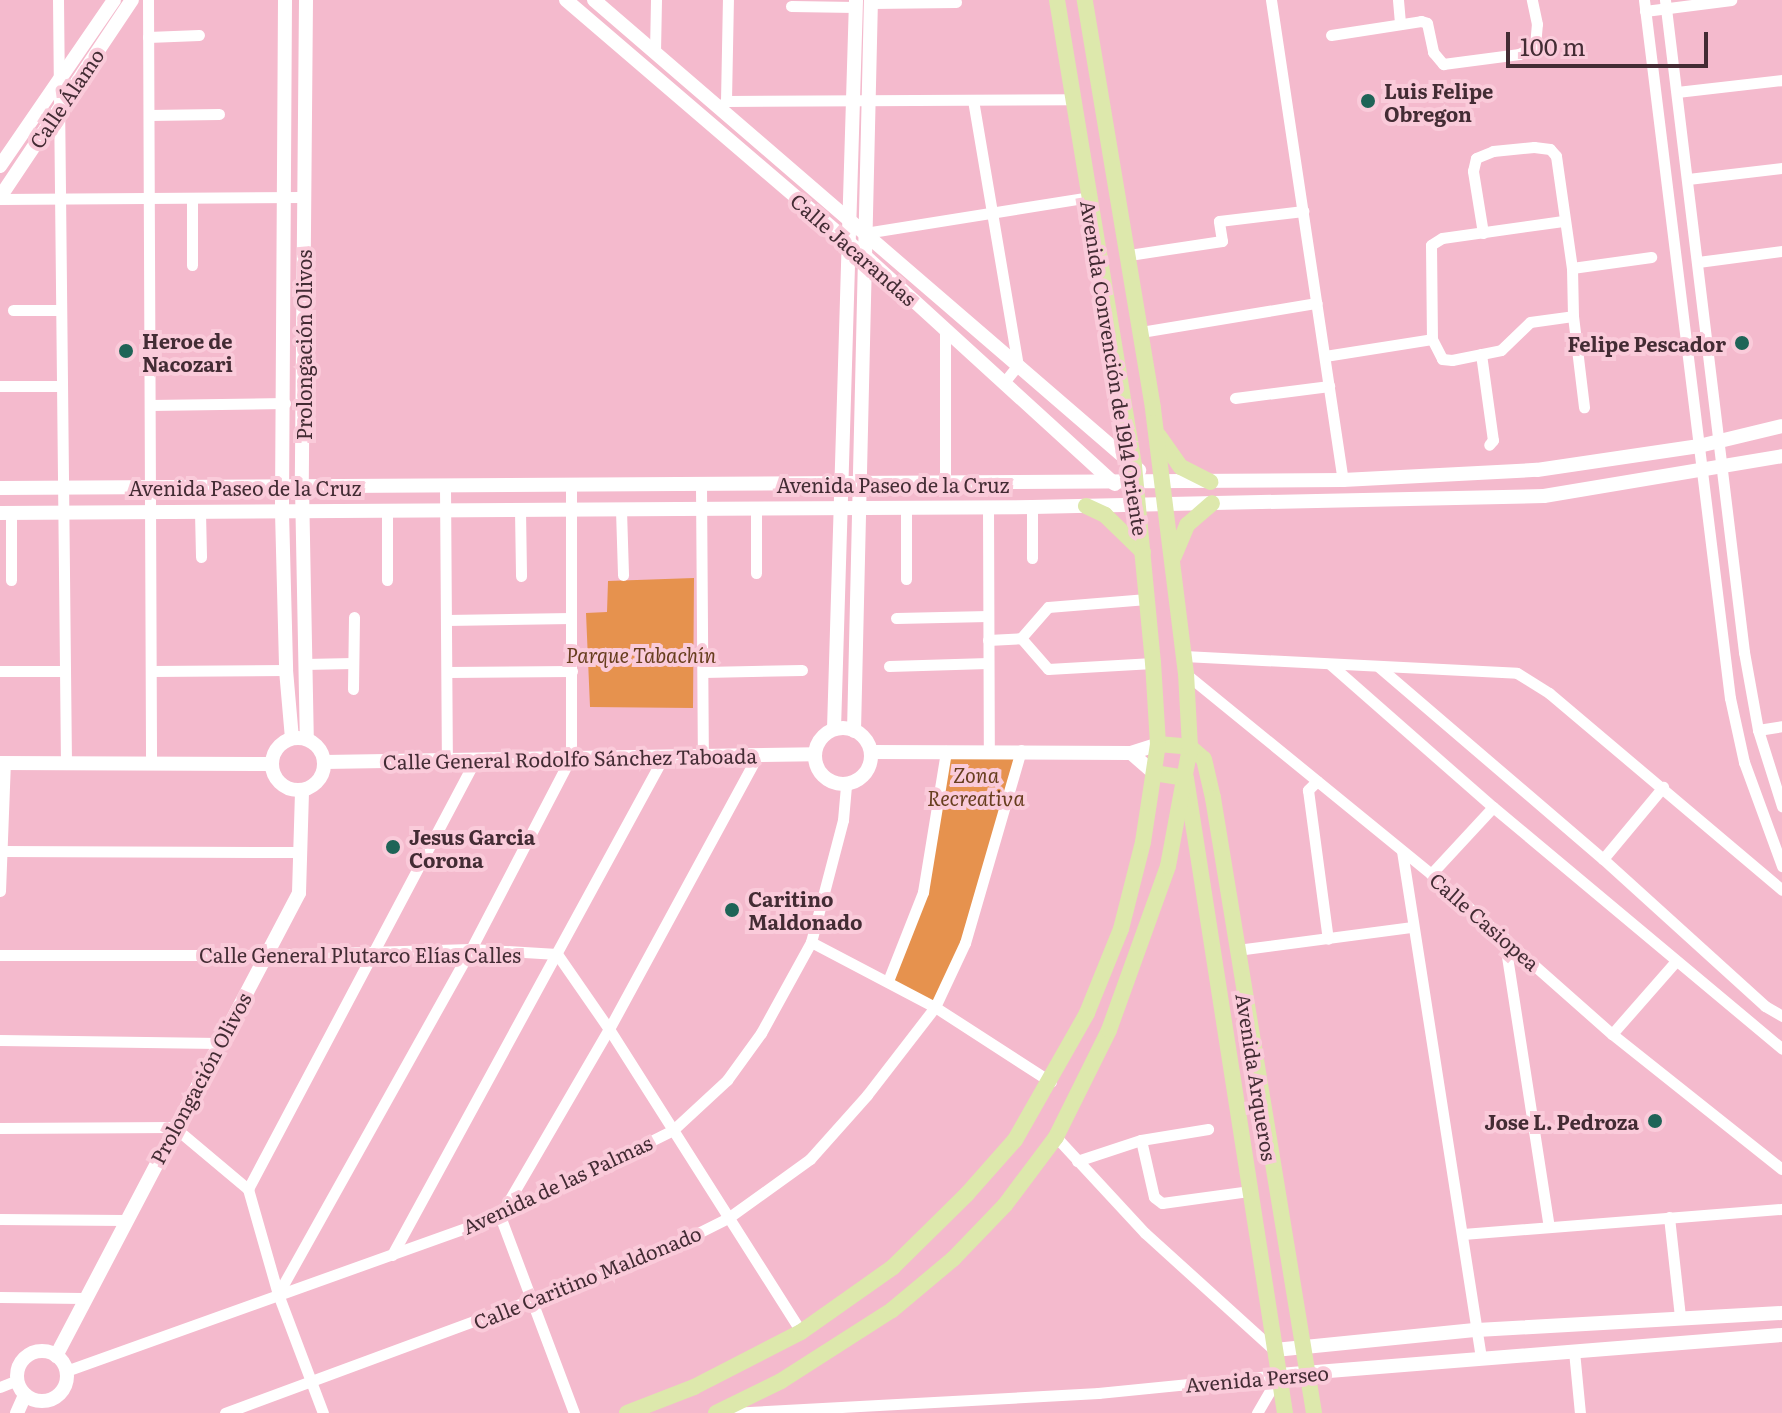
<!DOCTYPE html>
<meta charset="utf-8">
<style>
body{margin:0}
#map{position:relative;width:1782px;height:1413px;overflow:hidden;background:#f4bacd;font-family:Literata,serif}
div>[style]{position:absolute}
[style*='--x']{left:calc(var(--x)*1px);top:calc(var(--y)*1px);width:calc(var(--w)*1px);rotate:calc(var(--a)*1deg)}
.green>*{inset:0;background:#e6924e}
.street>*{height:11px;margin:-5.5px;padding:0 5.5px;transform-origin:5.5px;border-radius:5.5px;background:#fff}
.secondary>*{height:14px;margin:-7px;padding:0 7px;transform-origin:7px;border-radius:7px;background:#fff}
.secondary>.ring{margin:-7px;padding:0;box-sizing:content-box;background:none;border:14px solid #fff;border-radius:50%}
.primary>*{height:16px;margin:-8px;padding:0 8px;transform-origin:8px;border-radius:8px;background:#dde8ac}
.dots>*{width:22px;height:22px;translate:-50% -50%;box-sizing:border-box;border:4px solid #facbda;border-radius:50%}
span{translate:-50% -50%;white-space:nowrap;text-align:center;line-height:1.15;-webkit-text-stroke:8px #facbda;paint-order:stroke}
.poi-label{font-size:20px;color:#432c34;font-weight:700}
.left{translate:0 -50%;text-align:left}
.right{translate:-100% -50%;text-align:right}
.street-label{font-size:20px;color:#432c34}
.park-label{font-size:20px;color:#673e1e;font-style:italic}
.scale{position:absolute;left:1506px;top:32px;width:202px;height:36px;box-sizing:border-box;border:4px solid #432c34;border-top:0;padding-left:10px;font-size:24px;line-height:28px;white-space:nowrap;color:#432c34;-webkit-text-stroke:6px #facbda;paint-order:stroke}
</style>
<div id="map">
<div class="green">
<i style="clip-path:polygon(694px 578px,693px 708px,590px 707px,586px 613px,607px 612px,608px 581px)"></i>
<i style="clip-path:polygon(1021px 750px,986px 882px,935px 1007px,888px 981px,923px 892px,946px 751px)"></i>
</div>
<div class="street">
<i style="--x:58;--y:0;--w:763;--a:89.4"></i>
<i style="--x:148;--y:0;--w:763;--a:89.77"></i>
<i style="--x:1271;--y:0;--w:485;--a:81.5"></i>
<i style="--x:1398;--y:0;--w:24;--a:85"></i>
<i style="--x:1644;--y:0;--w:703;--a:82.98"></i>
<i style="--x:1730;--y:698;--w:66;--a:77.7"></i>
<i style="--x:1744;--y:762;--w:111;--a:69.9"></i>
<i style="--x:1665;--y:0;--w:657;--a:83.09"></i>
<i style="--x:1744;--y:652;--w:79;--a:79.8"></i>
<i style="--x:1758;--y:730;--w:80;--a:72.5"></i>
<i style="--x:871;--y:3;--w:85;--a:-0.7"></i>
<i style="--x:791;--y:6;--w:64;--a:0.9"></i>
<i style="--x:1645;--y:11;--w:87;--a:-7.3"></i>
<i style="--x:1331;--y:35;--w:91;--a:-8.8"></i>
<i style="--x:1421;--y:21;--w:6;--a:18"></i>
<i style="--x:1427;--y:23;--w:30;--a:78"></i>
<i style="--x:1433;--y:52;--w:16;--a:50"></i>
<i style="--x:1443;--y:64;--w:77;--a:-7.5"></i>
<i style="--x:1519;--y:54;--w:18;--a:-27"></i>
<i style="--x:1535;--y:46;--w:22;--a:-85"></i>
<i style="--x:1537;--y:24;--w:25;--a:-102"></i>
<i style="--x:148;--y:37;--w:51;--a:-2.2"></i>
<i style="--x:655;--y:52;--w:52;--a:-88.9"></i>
<i style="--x:1677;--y:92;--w:106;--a:-6.5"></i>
<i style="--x:973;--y:100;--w:269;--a:80.4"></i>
<i style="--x:1018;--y:365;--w:22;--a:129"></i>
<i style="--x:726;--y:101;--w:347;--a:-0.3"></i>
<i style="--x:722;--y:105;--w:6;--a:-45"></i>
<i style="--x:726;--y:101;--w:101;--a:-88.9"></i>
<i style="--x:149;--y:115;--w:70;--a:-0.8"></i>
<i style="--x:1688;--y:179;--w:95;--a:-6.7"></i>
<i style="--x:192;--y:198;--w:67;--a:90"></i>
<i style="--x:0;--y:199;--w:303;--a:-0.4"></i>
<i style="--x:1563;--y:221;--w:122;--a:172"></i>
<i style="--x:1442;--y:238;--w:13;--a:148"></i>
<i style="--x:1431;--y:245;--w:94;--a:89.4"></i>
<i style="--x:1432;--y:339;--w:22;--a:63"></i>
<i style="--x:1442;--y:359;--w:10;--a:6"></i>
<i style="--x:1452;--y:360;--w:50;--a:-11.5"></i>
<i style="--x:1501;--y:350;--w:40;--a:-44"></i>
<i style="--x:1530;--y:322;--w:43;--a:-7.9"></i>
<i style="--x:865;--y:233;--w:227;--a:-9.1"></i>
<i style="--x:1483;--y:233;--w:63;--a:-99.2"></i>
<i style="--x:1473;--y:171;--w:13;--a:-77"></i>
<i style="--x:1476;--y:158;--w:18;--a:-22"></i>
<i style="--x:1493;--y:151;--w:41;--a:-5.6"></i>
<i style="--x:1534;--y:147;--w:16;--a:7"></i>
<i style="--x:1550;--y:149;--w:9;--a:49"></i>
<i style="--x:1556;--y:156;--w:113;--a:81.9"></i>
<i style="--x:1572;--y:268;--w:48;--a:88.8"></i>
<i style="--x:1573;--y:316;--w:92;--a:83.1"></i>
<i style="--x:1129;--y:255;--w:94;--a:-8.6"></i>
<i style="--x:1222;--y:241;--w:20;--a:-99"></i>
<i style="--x:1219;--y:221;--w:85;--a:-6.8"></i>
<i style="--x:1698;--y:262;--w:85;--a:-7.5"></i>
<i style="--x:1572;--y:268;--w:80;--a:-7.9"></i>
<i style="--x:13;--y:310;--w:48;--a:0"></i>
<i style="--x:1141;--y:332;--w:178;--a:-9.4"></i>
<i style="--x:1481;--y:354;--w:87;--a:82.1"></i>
<i style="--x:1493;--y:440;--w:6;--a:129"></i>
<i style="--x:1325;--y:356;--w:108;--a:-9"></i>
<i style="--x:0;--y:386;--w:62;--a:0"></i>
<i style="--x:1235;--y:398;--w:95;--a:-7.3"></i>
<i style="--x:150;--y:405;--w:135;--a:-0.8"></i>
<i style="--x:945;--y:483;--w:155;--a:-90"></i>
<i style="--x:701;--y:485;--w:270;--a:89.6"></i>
<i style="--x:445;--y:486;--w:274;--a:89.6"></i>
<i style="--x:988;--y:507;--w:244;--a:89.8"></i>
<i style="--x:1032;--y:507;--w:51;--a:90"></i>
<i style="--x:520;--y:510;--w:66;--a:89.1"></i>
<i style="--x:621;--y:510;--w:65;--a:88.2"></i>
<i style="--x:200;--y:512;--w:45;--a:88.7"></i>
<i style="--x:756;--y:573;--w:65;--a:-90"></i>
<i style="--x:906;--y:579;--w:71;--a:-90"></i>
<i style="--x:11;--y:580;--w:67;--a:-90"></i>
<i style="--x:387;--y:580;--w:69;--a:-90"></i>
<i style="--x:896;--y:618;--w:92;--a:-1.2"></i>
<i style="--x:446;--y:620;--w:125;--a:-0.9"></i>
<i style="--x:1021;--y:638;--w:41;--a:48.9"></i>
<i style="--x:1048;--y:669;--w:105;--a:-3.3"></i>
<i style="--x:988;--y:640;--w:33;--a:-3"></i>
<i style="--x:1021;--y:638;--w:41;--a:-48.9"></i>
<i style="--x:1048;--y:607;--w:99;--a:-4.6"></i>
<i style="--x:1184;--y:656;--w:333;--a:2.9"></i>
<i style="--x:1517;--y:673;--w:38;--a:32"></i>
<i style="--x:1549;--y:693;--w:305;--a:40.2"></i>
<i style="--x:304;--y:664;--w:49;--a:-1.2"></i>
<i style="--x:1330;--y:664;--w:217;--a:41.3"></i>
<i style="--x:1493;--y:807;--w:377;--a:39.9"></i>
<i style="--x:889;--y:666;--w:99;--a:-1.7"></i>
<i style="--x:1379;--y:667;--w:295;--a:40.6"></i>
<i style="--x:1603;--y:859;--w:219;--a:42.2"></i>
<i style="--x:1765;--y:1006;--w:20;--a:30"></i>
<i style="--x:0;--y:671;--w:65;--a:0"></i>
<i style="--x:151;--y:671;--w:135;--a:-0.4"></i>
<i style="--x:447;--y:672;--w:125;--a:-0.5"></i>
<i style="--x:703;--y:672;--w:99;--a:-1.2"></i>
<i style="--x:1186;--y:674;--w:316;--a:39.2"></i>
<i style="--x:1431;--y:874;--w:242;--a:41.5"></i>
<i style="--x:1612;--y:1034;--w:217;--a:38.5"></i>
<i style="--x:353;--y:689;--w:72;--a:-89.2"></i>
<i style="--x:1758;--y:730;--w:24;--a:-9"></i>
<i style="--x:1317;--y:781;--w:13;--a:135"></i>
<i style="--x:1308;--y:790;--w:150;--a:82.4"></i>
<i style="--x:2;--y:851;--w:298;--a:0.2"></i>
<i style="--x:1402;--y:851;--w:513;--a:81.14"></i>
<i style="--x:1603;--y:859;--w:94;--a:-50.2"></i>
<i style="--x:1431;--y:874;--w:91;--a:-47.2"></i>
<i style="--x:0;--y:891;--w:128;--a:-87.8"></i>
<i style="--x:1504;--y:937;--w:293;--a:81.2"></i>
<i style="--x:811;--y:942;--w:140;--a:27.7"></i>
<i style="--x:935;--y:1007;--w:138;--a:32.9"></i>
<i style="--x:1237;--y:950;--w:177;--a:-7.5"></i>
<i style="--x:0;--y:955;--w:266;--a:0"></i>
<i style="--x:266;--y:955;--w:205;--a:-1.7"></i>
<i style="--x:471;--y:949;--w:86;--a:3.3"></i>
<i style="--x:557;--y:954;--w:91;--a:55.3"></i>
<i style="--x:609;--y:1029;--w:359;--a:57.6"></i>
<i style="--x:888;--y:981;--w:96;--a:-68.5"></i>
<i style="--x:923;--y:892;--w:143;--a:-80.7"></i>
<i style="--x:1612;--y:1034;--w:96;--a:-48.8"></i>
<i style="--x:0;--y:1040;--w:219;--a:0.8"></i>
<i style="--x:0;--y:1128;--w:174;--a:-0.3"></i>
<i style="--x:174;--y:1127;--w:97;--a:40"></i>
<i style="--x:248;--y:1189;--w:109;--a:74.1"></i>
<i style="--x:278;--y:1294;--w:127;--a:69.3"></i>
<i style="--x:1056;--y:1137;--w:131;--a:47.2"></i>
<i style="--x:1145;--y:1233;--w:174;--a:42.2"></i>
<i style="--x:1141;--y:1140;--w:58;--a:77.2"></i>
<i style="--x:1154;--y:1197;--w:10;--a:37"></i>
<i style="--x:1162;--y:1203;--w:89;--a:-7.8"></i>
<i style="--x:1077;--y:1161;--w:67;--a:-18.2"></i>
<i style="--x:1141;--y:1140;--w:68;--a:-9.3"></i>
<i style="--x:248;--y:1189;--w:487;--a:-62.1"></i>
<i style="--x:1669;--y:1217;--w:101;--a:83.7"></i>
<i style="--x:0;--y:1219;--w:125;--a:0.5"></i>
<i style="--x:1463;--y:1234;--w:320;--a:-4.5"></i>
<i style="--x:392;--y:1255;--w:568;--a:-61.41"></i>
<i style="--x:278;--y:1294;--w:395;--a:-60.8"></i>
<i style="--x:471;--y:949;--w:216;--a:-62.5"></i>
<i style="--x:571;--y:757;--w:271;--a:-90"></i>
<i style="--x:0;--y:1297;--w:83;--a:0.7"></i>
<i style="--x:1574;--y:1351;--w:62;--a:84.5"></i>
<i style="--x:66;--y:1371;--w:461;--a:-19.7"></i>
<i style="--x:500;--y:1216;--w:193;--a:-26.4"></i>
<i style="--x:673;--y:1130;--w:74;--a:-42.8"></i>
<i style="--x:727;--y:1080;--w:58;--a:-54.1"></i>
<i style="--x:761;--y:1033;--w:104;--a:-61.2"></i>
<i style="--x:811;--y:942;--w:126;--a:-75.3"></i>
<i style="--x:843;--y:820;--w:36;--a:-85"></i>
<i style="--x:0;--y:1387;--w:18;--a:-22"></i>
<i style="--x:225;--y:1413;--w:462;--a:-20.3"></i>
<i style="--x:658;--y:1253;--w:78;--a:-26.6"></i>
<i style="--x:728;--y:1218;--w:101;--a:-35.7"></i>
<i style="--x:810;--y:1159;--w:86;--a:-48.3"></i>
<i style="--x:867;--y:1095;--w:111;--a:-52.3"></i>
<i style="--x:935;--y:1007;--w:71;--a:-64.9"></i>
<i style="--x:965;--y:943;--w:201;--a:-73.8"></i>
<i style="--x:574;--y:1413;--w:210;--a:-110.6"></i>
<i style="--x:500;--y:1216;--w:216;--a:-59.8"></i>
<i style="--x:609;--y:1029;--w:312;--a:-61.5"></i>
<i style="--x:731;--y:1413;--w:368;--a:-3.1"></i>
<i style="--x:1098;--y:1393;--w:182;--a:-5.7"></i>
<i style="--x:1257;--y:1413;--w:44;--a:-59.9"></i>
</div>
<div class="secondary">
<i style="--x:285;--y:0;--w:512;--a:90.34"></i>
<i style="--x:282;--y:512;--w:158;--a:88.5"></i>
<i style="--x:286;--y:670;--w:68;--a:85"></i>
<i style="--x:306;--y:0;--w:487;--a:90.5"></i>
<i style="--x:302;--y:487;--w:252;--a:88.9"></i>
<i style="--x:566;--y:0;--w:394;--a:40.6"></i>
<i style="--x:865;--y:256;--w:338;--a:42.4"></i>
<i style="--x:594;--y:0;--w:720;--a:40.77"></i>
<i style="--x:0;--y:166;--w:201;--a:-55.5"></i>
<i style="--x:0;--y:197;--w:237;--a:-56.2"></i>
<i style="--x:0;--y:488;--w:1343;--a:-0.34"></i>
<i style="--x:1343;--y:480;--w:194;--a:-3"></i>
<i style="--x:1537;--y:470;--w:164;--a:-8.4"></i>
<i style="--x:1699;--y:446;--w:85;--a:-13.5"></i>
<i style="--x:0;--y:513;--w:1032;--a:-0.33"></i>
<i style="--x:1032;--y:507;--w:512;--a:-1.23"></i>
<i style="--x:1544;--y:496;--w:241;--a:-9.5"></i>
<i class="ring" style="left:815px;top:728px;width:42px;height:42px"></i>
<i style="--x:834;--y:729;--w:729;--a:-88.27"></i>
<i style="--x:854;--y:731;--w:731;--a:-88.67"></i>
<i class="ring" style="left:272px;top:738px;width:38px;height:38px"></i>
<i style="--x:871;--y:752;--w:260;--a:0.2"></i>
<i style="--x:1131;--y:753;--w:28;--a:-18"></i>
<i style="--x:1131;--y:753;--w:30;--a:41"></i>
<i style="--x:324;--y:762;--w:491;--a:-0.9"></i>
<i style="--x:0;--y:763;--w:271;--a:0.2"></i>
<i style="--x:1275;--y:1350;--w:203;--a:-5.7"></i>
<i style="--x:1477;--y:1330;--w:305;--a:-3.2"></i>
<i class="ring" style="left:17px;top:1351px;width:36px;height:36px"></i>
<i style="--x:56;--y:1356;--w:523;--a:-62.31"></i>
<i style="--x:299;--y:893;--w:103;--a:-88.3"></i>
<i style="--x:1279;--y:1375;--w:505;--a:-4.55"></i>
<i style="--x:17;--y:1413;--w:20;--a:-66"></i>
</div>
<div class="primary">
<i style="--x:1159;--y:436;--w:38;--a:55"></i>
<i style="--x:1181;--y:467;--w:33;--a:27"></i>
<i style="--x:1086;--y:506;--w:21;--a:25"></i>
<i style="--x:1105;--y:515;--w:53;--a:44.2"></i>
<i style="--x:1174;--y:556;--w:34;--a:-67"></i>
<i style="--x:1187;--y:525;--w:33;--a:-41"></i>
<i style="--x:1158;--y:744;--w:32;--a:5"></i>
<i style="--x:1190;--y:747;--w:18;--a:41"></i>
<i style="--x:1204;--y:759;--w:40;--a:77"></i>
<i style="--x:1213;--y:798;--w:623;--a:80.67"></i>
<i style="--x:1154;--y:773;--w:32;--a:9"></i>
<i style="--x:1186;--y:778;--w:643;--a:81.14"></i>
<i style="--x:627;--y:1413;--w:72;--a:-21.2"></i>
<i style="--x:694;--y:1387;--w:120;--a:-27.2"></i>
<i style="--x:801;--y:1332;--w:113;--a:-35.2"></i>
<i style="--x:893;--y:1267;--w:104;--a:-44.6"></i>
<i style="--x:967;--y:1194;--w:72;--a:-48.4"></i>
<i style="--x:1015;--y:1140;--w:146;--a:-60.4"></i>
<i style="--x:1087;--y:1013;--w:91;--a:-68"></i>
<i style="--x:1121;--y:929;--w:90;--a:-75.8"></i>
<i style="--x:1143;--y:842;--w:99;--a:-81.3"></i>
<i style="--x:1158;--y:744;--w:81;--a:-93.5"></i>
<i style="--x:1153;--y:663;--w:199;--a:-95.5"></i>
<i style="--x:1134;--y:465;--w:471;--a:-99.4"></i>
<i style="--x:716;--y:1413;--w:72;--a:-26.2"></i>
<i style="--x:781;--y:1381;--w:132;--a:-32.6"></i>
<i style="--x:892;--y:1310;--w:80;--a:-39.9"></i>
<i style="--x:953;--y:1259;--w:75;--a:-46.1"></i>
<i style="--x:1005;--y:1205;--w:85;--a:-53.1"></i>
<i style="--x:1056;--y:1137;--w:119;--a:-63.6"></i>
<i style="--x:1109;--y:1030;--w:174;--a:-70.2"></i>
<i style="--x:1168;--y:866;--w:121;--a:-79.5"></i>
<i style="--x:1190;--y:747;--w:73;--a:-93.1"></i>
<i style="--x:1186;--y:674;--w:268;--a:-97.1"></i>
<i style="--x:1153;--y:408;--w:414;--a:-99.5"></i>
</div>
<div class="dots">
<i style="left:1368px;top:101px;background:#1f6457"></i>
<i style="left:1742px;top:343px;background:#1f6457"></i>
<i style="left:126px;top:351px;background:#1f6457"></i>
<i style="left:393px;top:847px;background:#1f6457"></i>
<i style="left:732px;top:910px;background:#1f6457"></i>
<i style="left:1655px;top:1121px;background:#1f6457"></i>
</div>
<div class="poi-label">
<span class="left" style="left:1384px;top:102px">Luis Felipe<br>Obregon</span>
<span class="left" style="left:142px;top:352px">Heroe de<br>Nacozari</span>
<span class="right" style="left:1726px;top:343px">Felipe Pescador</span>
<span class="left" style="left:409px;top:848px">Jesus Garcia<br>Corona</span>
<span class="left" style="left:748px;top:910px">Caritino<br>Maldonado</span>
<span class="right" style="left:1639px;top:1121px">Jose L. Pedroza</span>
</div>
<div class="street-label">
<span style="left:66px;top:98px;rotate:-56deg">Calle Álamo</span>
<span style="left:854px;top:249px;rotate:41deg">Calle Jacarandas</span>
<span style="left:303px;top:345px;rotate:-90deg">Prolongación Olivos</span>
<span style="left:1115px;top:368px;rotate:81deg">Avenida Convención de 1914 Oriente</span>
<span style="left:893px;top:484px">Avenida Paseo de la Cruz</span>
<span style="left:245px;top:487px">Avenida Paseo de la Cruz</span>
<span style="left:570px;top:758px;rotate:-1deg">Calle General Rodolfo Sánchez Taboada</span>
<span style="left:1485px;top:921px;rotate:41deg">Calle Casiopea</span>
<span style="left:360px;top:954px">Calle General Plutarco Elías Calles</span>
<span style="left:1257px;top:1077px;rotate:81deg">Avenida Arqueros</span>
<span style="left:200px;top:1078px;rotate:-62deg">Prolongación Olivos</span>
<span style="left:557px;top:1184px;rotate:-25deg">Avenida de las Palmas</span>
<span style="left:587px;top:1277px;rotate:-22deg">Calle Caritino Maldonado</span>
<span style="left:1257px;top:1378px;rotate:-5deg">Avenida Perseo</span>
</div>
<div class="park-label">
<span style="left:641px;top:654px">Parque Tabachín</span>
<span style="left:976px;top:786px">Zona<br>Recreativa</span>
</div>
<div class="scale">100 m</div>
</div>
